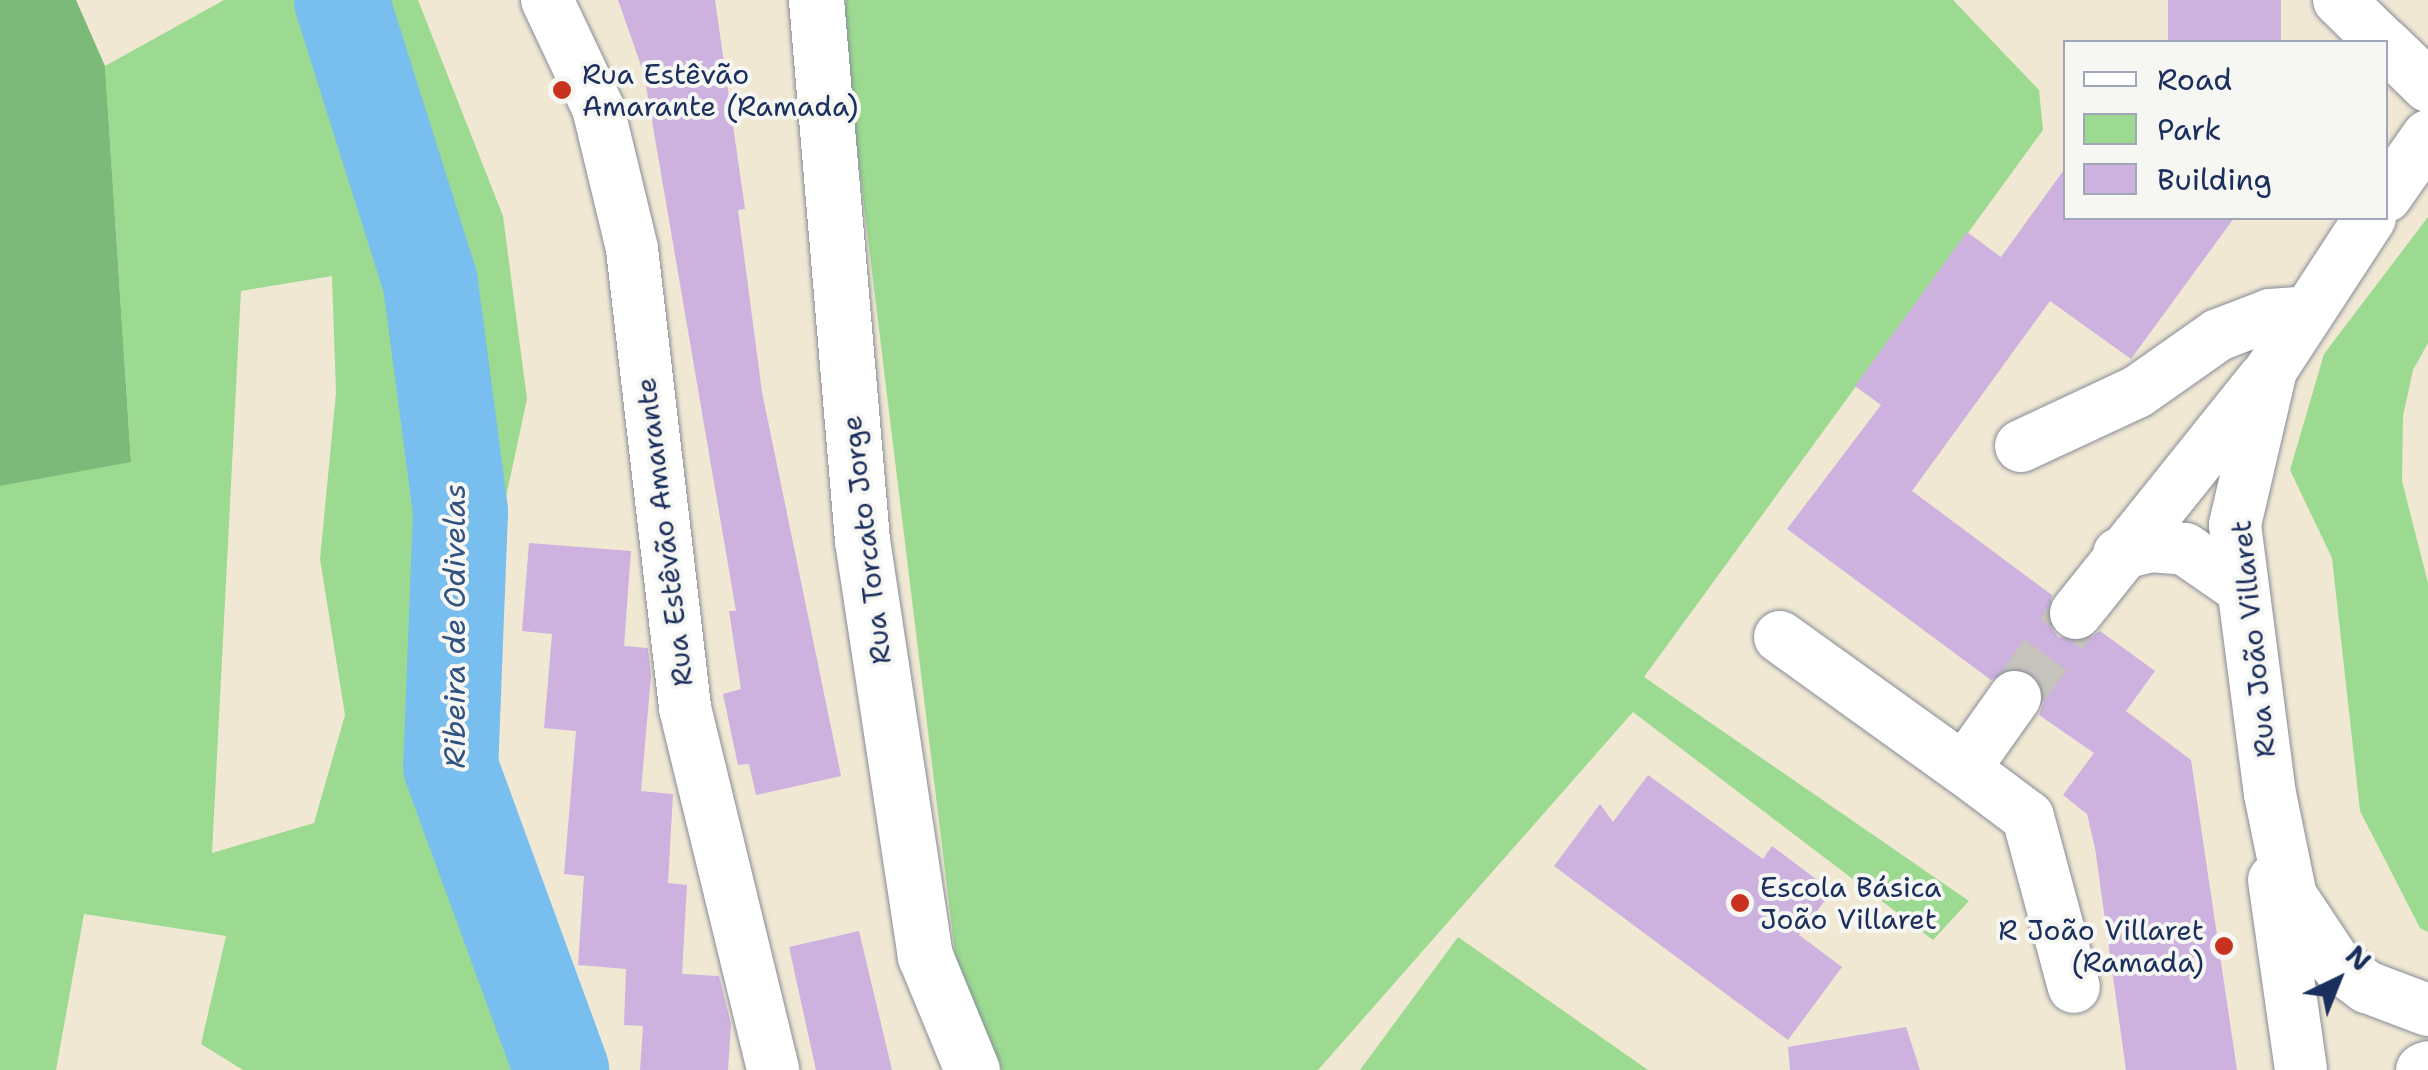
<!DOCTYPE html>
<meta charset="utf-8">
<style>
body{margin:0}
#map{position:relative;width:2428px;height:1070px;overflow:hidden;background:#f1e8d3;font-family:"Shantell Sans",sans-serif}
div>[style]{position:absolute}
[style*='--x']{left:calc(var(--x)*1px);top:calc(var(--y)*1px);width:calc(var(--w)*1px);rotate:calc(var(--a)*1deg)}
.green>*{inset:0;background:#9bda90}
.forest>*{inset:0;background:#7cba7a}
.river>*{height:95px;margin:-47.5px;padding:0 47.5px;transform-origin:47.5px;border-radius:47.5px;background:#78beef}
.building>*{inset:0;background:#cdb1de;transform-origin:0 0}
.street-tunnel>*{height:52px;margin-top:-26px;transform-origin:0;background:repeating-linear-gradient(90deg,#c6c3bc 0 52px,transparent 0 78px)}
.roads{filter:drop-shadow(0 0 2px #868c98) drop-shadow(0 0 2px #868c98)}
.street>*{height:52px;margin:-26px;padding:0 26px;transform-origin:26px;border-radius:26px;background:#fff}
.secondary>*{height:55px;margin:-27.5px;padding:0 27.5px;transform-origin:27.5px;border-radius:27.5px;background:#fff}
.primary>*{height:55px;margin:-27.5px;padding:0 27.5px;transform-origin:27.5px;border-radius:27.5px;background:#fff}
.dots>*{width:28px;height:28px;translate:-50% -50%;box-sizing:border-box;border:5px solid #f6f6f2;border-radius:50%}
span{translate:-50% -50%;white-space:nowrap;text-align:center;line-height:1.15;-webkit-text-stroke:8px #f6f6f2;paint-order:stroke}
.poi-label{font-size:28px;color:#1b2f5e}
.left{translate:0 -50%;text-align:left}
.right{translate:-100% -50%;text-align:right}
.street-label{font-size:28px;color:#1b2f5e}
.water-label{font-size:30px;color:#325382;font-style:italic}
.legend{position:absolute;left:2063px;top:40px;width:325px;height:180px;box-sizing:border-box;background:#f6f6f2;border:2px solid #9ea6b7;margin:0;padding:12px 18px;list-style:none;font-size:30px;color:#1b2f5e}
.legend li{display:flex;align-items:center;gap:20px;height:50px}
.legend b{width:50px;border:2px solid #9ea6b7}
.north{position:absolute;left:2288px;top:930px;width:100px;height:100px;-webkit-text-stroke:8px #f6f6f2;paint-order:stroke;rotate:43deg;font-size:28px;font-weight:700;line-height:40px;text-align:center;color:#1b2f5e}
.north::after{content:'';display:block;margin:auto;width:35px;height:45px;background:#1b2f5e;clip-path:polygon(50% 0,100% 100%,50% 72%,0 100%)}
</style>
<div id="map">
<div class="green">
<i style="clip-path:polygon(evenodd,224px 0,418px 0,503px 216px,527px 399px,494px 553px,488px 663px,500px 827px,581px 1070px,243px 1070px,201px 1044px,226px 936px,84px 914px,56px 1070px,0 1070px,0 486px,131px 461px,105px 66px,224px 0,332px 276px,336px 393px,320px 559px,345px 715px,314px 823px,212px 853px,241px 291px,332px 276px)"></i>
<i style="clip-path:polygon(846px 0,1953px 0,2039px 90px,2043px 130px,1644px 677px,1969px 901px,1933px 940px,1633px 712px,1318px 1070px,1002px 1070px,961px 1002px,843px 34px)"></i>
<i style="clip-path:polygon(2428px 217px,2428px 343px,2413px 370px,2403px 416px,2402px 481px,2428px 583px,2428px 932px,2420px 928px,2360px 811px,2332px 558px,2290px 470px,2324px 354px)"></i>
<i style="clip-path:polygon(1458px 937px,1648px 1070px,1360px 1070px)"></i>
</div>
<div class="forest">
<i style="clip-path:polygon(0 0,76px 0,105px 66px,131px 462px,0 486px)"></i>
</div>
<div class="river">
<i style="--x:341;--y:0;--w:297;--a:72.5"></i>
<i style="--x:430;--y:283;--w:230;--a:82.5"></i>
<i style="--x:460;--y:511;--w:255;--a:92.2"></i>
<i style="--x:450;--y:766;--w:324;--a:69.9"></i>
</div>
<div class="building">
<i style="clip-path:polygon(618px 0,715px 0,745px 209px,738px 210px,762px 392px,841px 776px,756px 795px,749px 764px,738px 765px,723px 694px,741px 689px,729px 611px,736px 611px,644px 74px)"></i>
<i style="left:2168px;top:0;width:113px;height:42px"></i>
<i style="clip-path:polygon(2066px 167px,2066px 218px,2234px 218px,2131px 359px,2050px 301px,1912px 491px,2052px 595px,2048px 623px,2058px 637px,2086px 641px,2100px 631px,2155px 671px,2126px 711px,2191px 760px,2237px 1070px,2126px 1070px,2095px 848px,2087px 814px,2063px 795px,2094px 753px,2039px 715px,2045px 699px,2033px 673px,2017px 667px,1991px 680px,1787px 529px,1881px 405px,1855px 386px,1967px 232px,2001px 257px)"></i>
<i style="clip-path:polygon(529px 543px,631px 551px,624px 646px,648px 648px,651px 676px,641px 791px,673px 794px,668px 883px,687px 885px,682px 974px,719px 976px,731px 1024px,728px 1070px,640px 1070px,643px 1026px,624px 1025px,626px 969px,578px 965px,584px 876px,564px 874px,576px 731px,544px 728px,552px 634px,522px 631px)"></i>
<i style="clip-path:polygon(1648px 775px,1763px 859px,1772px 846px,1832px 891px,1799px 935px,1842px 967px,1788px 1040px,1554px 866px,1600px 804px,1613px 822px)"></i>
<i style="clip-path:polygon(859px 931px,892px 1070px,816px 1070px,789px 947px)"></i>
<i style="clip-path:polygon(1906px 1027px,1920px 1070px,1790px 1070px,1788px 1047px)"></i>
</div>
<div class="street-tunnel">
<i style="--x:2015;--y:697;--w:104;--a:-54"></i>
</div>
<div class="roads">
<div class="street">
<i style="--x:547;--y:0;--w:119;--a:64.7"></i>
<i style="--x:598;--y:108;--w:145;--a:76.4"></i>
<i style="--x:632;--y:249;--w:462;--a:83.4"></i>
<i style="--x:685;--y:708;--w:373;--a:76.3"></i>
<i style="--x:2339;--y:0;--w:60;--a:44.3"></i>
<i style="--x:2386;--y:45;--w:59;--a:44.3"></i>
<i style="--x:2386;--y:196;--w:73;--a:-55"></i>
<i style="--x:2370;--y:218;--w:181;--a:123.1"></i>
<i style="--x:2271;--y:370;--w:159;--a:103.1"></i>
<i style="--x:2235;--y:525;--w:271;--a:82.6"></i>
<i style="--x:2270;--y:794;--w:104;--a:78.4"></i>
<i style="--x:2291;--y:896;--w:82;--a:56.5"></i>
<i style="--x:2336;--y:964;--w:39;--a:37"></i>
<i style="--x:2367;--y:987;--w:65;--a:20.7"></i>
<i style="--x:2021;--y:446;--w:128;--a:-25"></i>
<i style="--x:2137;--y:392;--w:99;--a:-35.1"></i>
<i style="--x:2218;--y:335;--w:56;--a:-21"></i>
<i style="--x:2270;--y:315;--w:32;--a:-4"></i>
<i style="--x:2119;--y:554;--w:33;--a:-14"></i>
<i style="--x:2151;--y:546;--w:34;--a:5"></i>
<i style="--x:2185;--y:549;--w:70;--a:34.6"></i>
<i style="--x:2076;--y:613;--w:301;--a:-51.3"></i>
<i style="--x:1780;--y:637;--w:226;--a:35.7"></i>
<i style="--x:2015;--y:697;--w:88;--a:125.3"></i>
<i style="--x:1964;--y:769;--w:80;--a:36.9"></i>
<i style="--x:2028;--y:817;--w:176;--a:74.9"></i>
<i style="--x:2274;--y:880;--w:192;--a:81.9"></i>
</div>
<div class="secondary">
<i style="--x:816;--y:0;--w:542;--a:85.13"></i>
<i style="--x:862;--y:540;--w:421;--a:81.4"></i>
<i style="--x:925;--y:956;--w:123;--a:67.6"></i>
</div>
<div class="primary">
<i style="--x:2423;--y:1070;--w:5;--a:-22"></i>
</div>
</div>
<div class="dots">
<i style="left:562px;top:90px;background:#c8321e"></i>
<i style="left:1740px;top:903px;background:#c8321e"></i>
<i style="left:2224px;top:946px;background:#c8321e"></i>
</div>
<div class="poi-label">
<span class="left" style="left:582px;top:90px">Rua Estêvão<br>Amarante (Ramada)</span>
<span class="left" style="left:1760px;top:903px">Escola Básica<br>João Villaret</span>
<span class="right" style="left:2204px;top:946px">R João Villaret<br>(Ramada)</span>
</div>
<div class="street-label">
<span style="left:664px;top:532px;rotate:-97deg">Rua Estêvão Amarante</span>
<span style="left:866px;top:540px;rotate:-97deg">Rua Torcato Jorge</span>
<span style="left:2253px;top:639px;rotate:-96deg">Rua João Villaret</span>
</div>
<div class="water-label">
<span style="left:455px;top:626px;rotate:-90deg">Ribeira de Odivelas</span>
</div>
<ul class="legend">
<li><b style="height:12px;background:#fff"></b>Road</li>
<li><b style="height:28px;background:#9bda90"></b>Park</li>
<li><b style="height:28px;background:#cdb1de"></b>Building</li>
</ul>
<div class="north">N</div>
</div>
